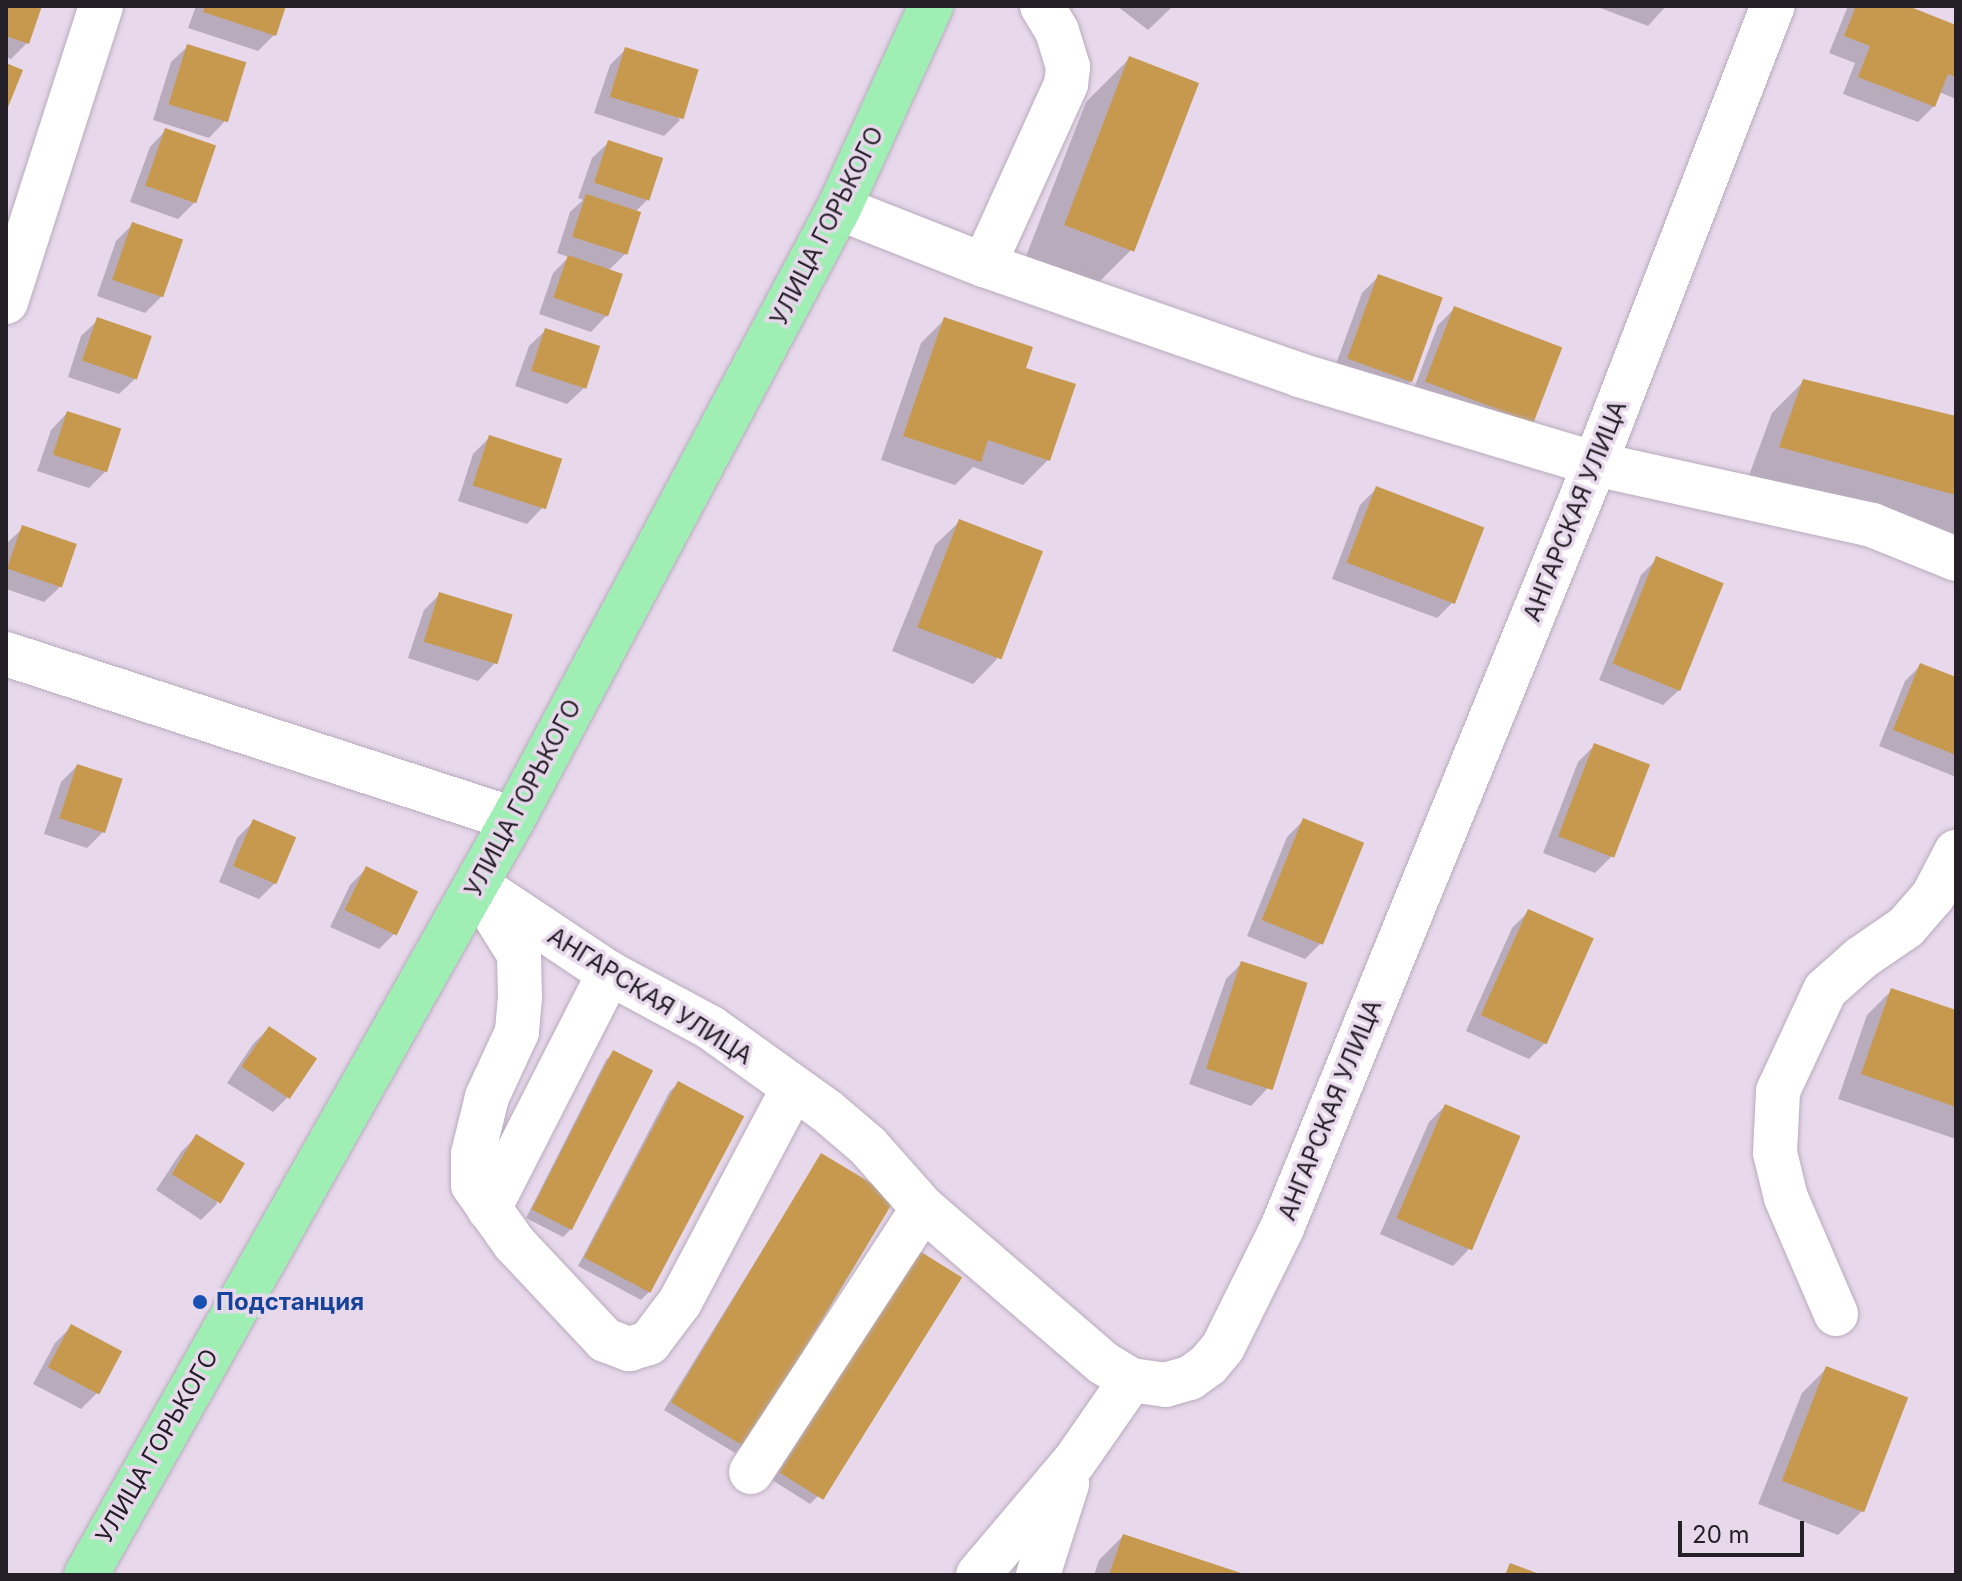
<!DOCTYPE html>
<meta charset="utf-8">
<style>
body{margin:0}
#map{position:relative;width:1962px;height:1581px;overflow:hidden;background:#e7d8eb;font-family:Inter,sans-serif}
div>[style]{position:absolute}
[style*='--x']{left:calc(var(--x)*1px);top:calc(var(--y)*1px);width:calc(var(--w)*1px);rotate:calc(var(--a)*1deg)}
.shadow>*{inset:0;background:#0003}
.building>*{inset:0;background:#c6994f;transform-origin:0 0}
.roads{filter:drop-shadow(0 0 2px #b9abbd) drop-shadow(0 0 2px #b9abbd)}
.minor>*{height:44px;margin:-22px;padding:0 22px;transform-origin:22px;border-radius:22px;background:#fff}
.major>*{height:44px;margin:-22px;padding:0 22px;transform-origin:22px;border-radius:22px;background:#9fefb5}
.dots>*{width:22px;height:22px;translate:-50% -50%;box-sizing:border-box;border:4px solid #e7d8eb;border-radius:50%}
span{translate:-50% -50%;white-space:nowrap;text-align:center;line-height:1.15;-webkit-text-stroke:7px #e7d8eb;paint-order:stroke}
.street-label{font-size:24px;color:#252027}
.transit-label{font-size:24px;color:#164399;font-weight:700}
.left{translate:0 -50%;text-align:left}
.frame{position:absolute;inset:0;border:8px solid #252027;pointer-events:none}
.scale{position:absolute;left:1678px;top:1521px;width:126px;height:36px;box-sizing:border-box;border:4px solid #252027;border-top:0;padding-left:10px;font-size:24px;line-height:28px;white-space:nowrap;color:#252027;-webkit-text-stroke:6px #e7d8eb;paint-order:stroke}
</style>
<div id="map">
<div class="shadow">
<i style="clip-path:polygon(6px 6px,40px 6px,27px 43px,11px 59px,6px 57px)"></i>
<i style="clip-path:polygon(196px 6px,284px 6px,274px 35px,258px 51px,188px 28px)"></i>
<i style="clip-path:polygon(1117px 6px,1173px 6px,1148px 30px)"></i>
<i style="clip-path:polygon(1595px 6px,1666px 6px,1648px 26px)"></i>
<i style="clip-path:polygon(1848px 6px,1902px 6px,1956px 27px,1956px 99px,1939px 92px,1934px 106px,1918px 122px,1843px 94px,1855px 63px,1829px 53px)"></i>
<i style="clip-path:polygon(188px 46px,225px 121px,209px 138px,153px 120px,171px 62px)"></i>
<i style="clip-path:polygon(626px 49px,680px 120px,664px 136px,594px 113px,610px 65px)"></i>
<i style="clip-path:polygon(1129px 59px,1131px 250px,1087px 294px,1021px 269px,1086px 102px)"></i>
<i style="clip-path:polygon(166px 130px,194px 203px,178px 219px,130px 202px,150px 147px)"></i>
<i style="clip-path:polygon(609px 142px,647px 200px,635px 212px,625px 254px,608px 271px,621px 275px,607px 315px,591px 332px,539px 314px,553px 273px,569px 257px,557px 253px,570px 212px,583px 200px,578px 198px,592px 158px)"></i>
<i style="clip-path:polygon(132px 225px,161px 297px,145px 313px,97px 296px,116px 241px)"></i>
<i style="clip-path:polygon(1378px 277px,1411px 381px,1395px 397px,1332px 375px,1362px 293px)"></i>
<i style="clip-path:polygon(1454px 309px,1531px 422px,1410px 399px,1438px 325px)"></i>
<i style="clip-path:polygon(945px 319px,1024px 369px,1048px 460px,1023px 485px,973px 467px,955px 485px,881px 460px,921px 343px)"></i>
<i style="clip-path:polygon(98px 320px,136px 378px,119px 394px,68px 377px,81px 336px)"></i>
<i style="clip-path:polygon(546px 330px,584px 388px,567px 404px,515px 386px,529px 346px)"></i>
<i style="clip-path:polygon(1804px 381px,1956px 418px,1956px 535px,1748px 478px,1772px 413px)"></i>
<i style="clip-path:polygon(67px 413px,105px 472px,89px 488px,37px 471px,51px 430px)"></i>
<i style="clip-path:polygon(489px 438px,559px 460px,543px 507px,527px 524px,458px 501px,473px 454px)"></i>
<i style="clip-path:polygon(1376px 489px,1453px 602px,1437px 618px,1332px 579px,1360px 505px)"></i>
<i style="clip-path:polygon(960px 521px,997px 659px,973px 684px,892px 651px,935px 545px)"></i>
<i style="clip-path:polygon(23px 528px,61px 586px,44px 602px,6px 589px,6px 544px)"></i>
<i style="clip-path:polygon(1657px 559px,1680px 689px,1663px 705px,1599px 680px,1641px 575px)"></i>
<i style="clip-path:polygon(440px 594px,509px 617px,494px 664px,478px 681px,408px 658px,424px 610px)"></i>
<i style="clip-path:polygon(1921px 665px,1956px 679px,1956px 777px,1879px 746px,1905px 681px)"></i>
<i style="clip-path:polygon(1594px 746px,1611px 857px,1595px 873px,1543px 853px,1578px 762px)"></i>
<i style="clip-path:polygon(77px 766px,103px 832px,87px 848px,44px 834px,61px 782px)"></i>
<i style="clip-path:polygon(1303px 821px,1361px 844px,1321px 943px,1305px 959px,1247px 936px,1287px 837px)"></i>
<i style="clip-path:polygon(253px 822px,275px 883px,259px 899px,219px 882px,237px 838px)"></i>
<i style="clip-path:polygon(366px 869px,395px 933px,379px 949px,330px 927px,350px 885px)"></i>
<i style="clip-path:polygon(1528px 912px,1591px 940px,1545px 1043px,1529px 1059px,1466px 1031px,1512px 928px)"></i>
<i style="clip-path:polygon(1242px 963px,1267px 1089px,1251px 1106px,1189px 1084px,1226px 979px)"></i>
<i style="clip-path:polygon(1891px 991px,1956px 1012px,1956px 1139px,1838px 1099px,1867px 1015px)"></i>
<i style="clip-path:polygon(269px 1028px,289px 1096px,273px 1112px,227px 1083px,253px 1044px)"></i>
<i style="clip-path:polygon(614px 1052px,571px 1229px,563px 1237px,526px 1218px,606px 1060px)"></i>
<i style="clip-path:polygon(678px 1084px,649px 1292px,641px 1300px,578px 1266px,670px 1091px)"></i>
<i style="clip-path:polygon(1445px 1106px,1469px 1249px,1453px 1266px,1380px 1234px,1429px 1122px)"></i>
<i style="clip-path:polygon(197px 1136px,217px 1204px,201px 1220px,156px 1190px,181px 1152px)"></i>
<i style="clip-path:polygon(821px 1155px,743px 1445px,735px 1453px,664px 1410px)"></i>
<i style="clip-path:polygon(911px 1260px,818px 1496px,810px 1504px,769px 1478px)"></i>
<i style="clip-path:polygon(71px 1327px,97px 1393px,81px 1409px,33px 1384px,55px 1343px)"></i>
<i style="clip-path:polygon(1826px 1369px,1862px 1511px,1838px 1535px,1758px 1504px,1802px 1393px)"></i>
<i style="clip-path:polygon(1123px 1536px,1240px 1575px,1094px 1575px,1099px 1560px)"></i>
</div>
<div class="building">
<i style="clip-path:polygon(6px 6px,42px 6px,29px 44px,6px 36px)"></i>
<i style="clip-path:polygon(205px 6px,286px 6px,276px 36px,203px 12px)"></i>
<i style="clip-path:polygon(1856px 6px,1908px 6px,1956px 25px,1956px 77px,1948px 74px,1935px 107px,1858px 77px,1870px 46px,1844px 36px)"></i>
<i style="left:187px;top:44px;width:62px;height:63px;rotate:17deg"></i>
<i style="left:625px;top:47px;width:77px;height:52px;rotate:17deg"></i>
<i style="left:1129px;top:56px;width:75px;height:181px;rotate:21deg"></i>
<i style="clip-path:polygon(6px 63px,23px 70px,6px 112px)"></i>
<i style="left:165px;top:128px;width:54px;height:61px;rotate:19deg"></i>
<i style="left:608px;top:140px;width:58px;height:45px;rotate:18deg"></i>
<i style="left:586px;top:194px;width:58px;height:45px;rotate:18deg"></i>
<i style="left:132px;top:222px;width:54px;height:61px;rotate:19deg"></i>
<i style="left:568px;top:255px;width:58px;height:45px;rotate:19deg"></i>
<i style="left:1378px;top:274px;width:69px;height:90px;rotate:20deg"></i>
<i style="left:1454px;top:306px;width:116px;height:81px;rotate:21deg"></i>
<i style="left:97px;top:317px;width:58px;height:46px;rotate:19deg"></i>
<i style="clip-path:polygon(944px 317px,1033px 347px,1026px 368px,1076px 384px,1050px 461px,988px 440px,981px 462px,903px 436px)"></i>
<i style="left:545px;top:328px;width:58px;height:45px;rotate:18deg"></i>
<i style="clip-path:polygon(1803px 379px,1956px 416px,1956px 495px,1779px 447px)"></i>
<i style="left:67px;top:411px;width:57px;height:46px;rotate:18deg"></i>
<i style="left:489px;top:435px;width:77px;height:53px;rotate:18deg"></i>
<i style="left:1376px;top:486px;width:116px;height:82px;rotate:21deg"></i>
<i style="left:959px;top:519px;width:90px;height:116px;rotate:21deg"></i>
<i style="left:22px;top:525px;width:58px;height:46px;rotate:19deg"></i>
<i style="left:1656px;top:556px;width:73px;height:116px;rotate:22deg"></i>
<i style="left:439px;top:592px;width:77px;height:52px;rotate:17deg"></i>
<i style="clip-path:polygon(1920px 663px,1956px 677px,1956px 755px,1893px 730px)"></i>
<i style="left:1594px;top:743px;width:60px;height:100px;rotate:21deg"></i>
<i style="left:77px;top:764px;width:48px;height:57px;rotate:18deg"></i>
<i style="left:1303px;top:818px;width:66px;height:110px;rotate:22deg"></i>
<i style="left:253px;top:819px;width:47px;height:51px;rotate:23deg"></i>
<i style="left:366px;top:866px;width:58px;height:49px;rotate:26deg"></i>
<i style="left:1528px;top:909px;width:72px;height:116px;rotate:24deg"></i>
<i style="left:1241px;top:961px;width:70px;height:113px;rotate:18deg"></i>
<i style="clip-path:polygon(1891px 988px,1956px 1010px,1956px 1107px,1861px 1074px)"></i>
<i style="left:269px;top:1026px;width:58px;height:49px;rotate:34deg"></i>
<i style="left:613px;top:1050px;width:45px;height:179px;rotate:27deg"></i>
<i style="left:678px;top:1081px;width:75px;height:200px;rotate:28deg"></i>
<i style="left:1445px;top:1104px;width:82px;height:124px;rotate:23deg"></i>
<i style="left:196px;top:1134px;width:57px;height:47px;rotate:31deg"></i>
<i style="left:821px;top:1153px;width:87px;height:291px;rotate:31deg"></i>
<i style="left:918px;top:1250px;width:52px;height:262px;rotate:32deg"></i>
<i style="left:71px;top:1324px;width:58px;height:49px;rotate:28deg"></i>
<i style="left:1826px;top:1366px;width:88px;height:123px;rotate:21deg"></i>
<i style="clip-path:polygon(1123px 1534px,1244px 1574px,1244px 1575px,1109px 1575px)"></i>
<i style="clip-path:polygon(1510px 1563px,1542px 1575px,1505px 1575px)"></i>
</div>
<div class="roads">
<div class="minor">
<i style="--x:839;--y:208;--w:156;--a:21.5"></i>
<i style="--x:984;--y:265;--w:334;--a:19.2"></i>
<i style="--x:1299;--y:375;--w:309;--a:16.7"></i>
<i style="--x:1595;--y:464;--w:284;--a:12.4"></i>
<i style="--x:1872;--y:525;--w:91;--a:22"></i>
<i style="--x:984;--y:265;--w:199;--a:-65.6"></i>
<i style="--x:1066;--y:84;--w:17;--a:-83"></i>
<i style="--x:1068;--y:67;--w:38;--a:-107"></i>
<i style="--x:1057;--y:31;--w:29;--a:-121"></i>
<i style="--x:6;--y:302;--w:311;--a:-72.2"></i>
<i style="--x:6;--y:654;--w:533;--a:18.03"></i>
<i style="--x:477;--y:885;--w:159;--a:33.7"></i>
<i style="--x:609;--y:973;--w:116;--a:28.3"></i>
<i style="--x:711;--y:1028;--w:143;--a:35.6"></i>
<i style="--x:827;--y:1111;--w:54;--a:40.5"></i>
<i style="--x:868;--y:1146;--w:83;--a:48.4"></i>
<i style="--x:923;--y:1208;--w:238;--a:40.7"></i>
<i style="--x:1103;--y:1363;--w:33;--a:31"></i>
<i style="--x:1131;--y:1380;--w:34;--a:8"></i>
<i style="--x:1165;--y:1385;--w:26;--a:-16"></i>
<i style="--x:1190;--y:1378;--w:22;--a:-36"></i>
<i style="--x:1208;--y:1365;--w:23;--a:-50"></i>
<i style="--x:1223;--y:1347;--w:133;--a:-63.6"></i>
<i style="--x:1282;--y:1228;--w:826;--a:-67.72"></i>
<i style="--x:1595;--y:464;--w:491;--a:-68.8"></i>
<i style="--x:484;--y:898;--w:66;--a:58"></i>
<i style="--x:519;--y:954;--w:43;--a:88.7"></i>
<i style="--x:520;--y:997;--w:35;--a:95"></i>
<i style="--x:517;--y:1032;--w:72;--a:114.8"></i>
<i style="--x:487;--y:1097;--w:59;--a:103.8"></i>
<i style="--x:473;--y:1154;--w:31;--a:90"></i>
<i style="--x:473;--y:1185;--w:71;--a:54.7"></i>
<i style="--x:514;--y:1243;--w:133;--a:46.8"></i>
<i style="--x:605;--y:1340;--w:26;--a:21"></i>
<i style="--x:629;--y:1349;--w:21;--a:-17"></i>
<i style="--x:649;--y:1343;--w:51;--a:-52.9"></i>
<i style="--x:680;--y:1302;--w:241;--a:-62.1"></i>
<i style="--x:489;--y:1209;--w:265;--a:-63"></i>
<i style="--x:1836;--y:1314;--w:126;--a:-113.3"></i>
<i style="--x:1786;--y:1198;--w:46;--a:-103.7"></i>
<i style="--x:1775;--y:1153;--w:62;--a:-87.2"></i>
<i style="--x:1778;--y:1091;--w:111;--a:-65"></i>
<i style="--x:1825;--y:990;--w:48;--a:-41.6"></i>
<i style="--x:1861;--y:958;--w:55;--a:-34.6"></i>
<i style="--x:1906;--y:927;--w:41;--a:-48.9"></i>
<i style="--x:1933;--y:896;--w:50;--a:-62.4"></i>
<i style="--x:751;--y:1472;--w:315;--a:-56.9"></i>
<i style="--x:978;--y:1575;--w:148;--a:-49.7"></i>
<i style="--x:1074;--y:1462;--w:100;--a:-55.2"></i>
<i style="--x:1038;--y:1575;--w:96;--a:-72.3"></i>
</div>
<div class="major">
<i style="--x:86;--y:1575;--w:868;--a:-60.54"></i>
<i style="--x:513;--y:819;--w:693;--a:-61.92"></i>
<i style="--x:839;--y:208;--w:222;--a:-65.5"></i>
</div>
</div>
<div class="dots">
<i style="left:200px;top:1302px;background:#1a4fb4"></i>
</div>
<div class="street-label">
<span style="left:827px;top:226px;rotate:-63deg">УЛИЦА ГОРЬКОГО</span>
<span style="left:1575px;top:511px;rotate:-68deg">АНГАРСКАЯ УЛИЦА</span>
<span style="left:523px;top:798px;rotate:-62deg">УЛИЦА ГОРЬКОГО</span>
<span style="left:650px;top:996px;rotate:32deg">АНГАРСКАЯ УЛИЦА</span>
<span style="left:1330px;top:1110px;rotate:-68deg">АНГАРСКАЯ УЛИЦА</span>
<span style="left:157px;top:1446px;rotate:-60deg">УЛИЦА ГОРЬКОГО</span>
</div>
<div class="transit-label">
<span class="left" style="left:216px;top:1302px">Подстанция</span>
</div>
<div class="frame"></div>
<div class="scale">20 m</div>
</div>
